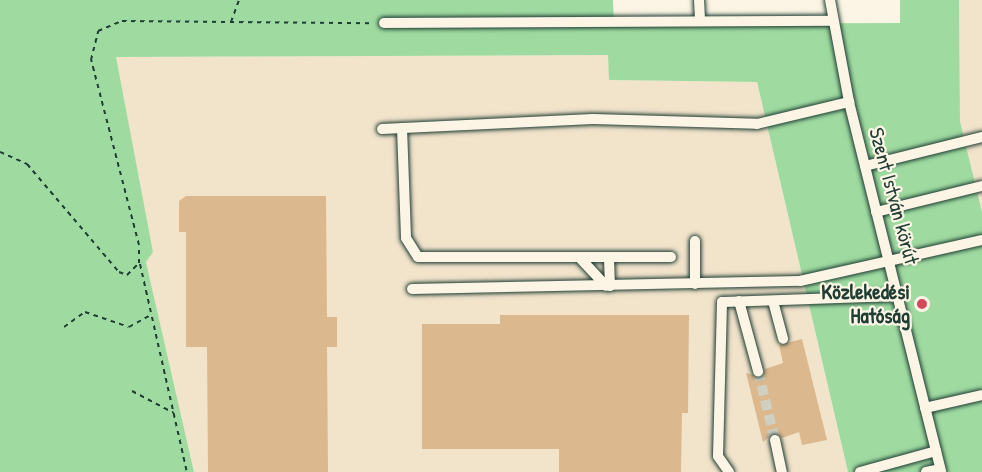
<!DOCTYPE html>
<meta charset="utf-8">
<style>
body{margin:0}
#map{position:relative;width:982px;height:472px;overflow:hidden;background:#fcf5e5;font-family:"Patrick Hand",sans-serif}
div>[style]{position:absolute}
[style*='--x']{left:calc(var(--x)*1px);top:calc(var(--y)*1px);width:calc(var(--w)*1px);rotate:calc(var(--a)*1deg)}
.built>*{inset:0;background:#f2e3cb}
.green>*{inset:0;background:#9fdba1}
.building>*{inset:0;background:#dcb88e}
.minor-tunnel>*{height:10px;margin-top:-5px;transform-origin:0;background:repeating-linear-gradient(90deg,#d0d0c2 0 10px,transparent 0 15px)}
.path>*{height:2px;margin-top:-1px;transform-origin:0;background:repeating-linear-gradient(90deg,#1f3d34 0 4.5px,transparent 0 9px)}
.roads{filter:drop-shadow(0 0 2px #1f3d34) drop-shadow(0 0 2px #1f3d34)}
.minor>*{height:10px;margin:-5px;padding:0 5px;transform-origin:5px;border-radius:5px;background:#fcf5e5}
.dots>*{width:16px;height:16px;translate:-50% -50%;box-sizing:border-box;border:3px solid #fcf5e5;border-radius:50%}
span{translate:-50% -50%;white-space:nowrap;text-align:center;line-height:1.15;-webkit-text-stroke:4.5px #fcf5e5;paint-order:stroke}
.street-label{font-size:21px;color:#1f3d34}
.poi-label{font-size:21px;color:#1f3d34;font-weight:700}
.right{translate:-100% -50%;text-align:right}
</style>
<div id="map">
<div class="built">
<i style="clip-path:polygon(959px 0,982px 0,982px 212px,960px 121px)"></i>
<i style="clip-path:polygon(608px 55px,610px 80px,757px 82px,848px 472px,194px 472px,146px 262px,153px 252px,115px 57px)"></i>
</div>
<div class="green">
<i style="clip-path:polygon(0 0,613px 0,614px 24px,900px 23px,900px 0,959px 0,960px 121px,982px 212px,982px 472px,848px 472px,757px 82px,609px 80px,608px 55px,116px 57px,153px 252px,146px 262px,194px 472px,0 472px)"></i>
</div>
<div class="building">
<i style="clip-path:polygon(186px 196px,326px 196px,327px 317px,337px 317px,337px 347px,327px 347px,328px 472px,208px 472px,207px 347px,186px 347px,186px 232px,179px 232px,179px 201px)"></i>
<i style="clip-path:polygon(500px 315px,689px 315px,688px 413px,682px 413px,681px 472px,559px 472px,559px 449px,422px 449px,422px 324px,500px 324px)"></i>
<i style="clip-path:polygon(802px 339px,827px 440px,802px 445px,799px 432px,782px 438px,774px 433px,763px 442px,746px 373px,763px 377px,765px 369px,783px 363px,779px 345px)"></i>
</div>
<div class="minor-tunnel">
<i style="--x:758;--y:371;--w:71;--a:76.2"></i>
</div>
<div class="path">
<i style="--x:231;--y:22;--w:23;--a:-70"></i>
<i style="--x:0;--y:152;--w:30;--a:24"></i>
<i style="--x:27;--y:164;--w:142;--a:49.6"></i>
<i style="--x:119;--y:272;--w:9;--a:21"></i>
<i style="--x:127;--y:275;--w:17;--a:-45"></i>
<i style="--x:139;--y:263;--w:18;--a:-90"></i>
<i style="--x:139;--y:245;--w:191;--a:-104.5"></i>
<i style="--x:91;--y:60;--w:30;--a:-76"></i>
<i style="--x:98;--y:31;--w:26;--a:-23"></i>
<i style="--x:122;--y:21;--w:252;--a:0.5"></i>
<i style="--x:140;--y:264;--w:213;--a:77.3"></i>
<i style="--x:64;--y:327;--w:26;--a:-36"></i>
<i style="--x:85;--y:312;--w:46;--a:18.8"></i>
<i style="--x:129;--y:327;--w:25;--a:-29"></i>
<i style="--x:132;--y:391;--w:47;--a:27.6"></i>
</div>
<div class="roads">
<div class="minor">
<i style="--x:699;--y:0;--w:21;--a:87"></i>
<i style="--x:830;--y:0;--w:104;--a:79.4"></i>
<i style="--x:849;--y:102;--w:381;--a:76"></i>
<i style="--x:384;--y:23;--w:448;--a:-0.3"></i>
<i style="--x:402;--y:128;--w:110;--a:87.9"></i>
<i style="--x:406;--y:238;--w:22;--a:58"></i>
<i style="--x:418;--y:257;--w:253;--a:0"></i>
<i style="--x:382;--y:129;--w:211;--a:-2.7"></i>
<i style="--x:593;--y:119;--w:164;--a:1.7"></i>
<i style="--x:757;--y:124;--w:95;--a:-13.4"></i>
<i style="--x:865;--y:166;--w:121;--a:-13.9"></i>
<i style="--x:876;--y:212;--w:109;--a:-13.8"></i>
<i style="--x:580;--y:258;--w:38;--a:47"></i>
<i style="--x:609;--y:258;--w:28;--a:88"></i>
<i style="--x:695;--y:284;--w:43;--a:-90"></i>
<i style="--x:412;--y:289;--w:388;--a:-1.2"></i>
<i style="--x:800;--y:281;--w:187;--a:-12.7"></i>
<i style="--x:739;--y:301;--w:73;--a:74.8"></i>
<i style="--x:773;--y:301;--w:39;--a:75"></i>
<i style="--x:925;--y:408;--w:58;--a:-12.8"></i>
<i style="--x:775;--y:440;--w:33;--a:78"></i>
<i style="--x:729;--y:472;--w:19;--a:-125"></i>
<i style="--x:718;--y:456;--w:154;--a:-88.5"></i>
<i style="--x:722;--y:302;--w:176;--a:-2"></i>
<i style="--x:860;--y:472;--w:79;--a:-15.4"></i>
<i style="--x:926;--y:472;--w:14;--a:-12"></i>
</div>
</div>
<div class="dots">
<i style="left:922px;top:304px;background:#d1495b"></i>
</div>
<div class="street-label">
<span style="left:894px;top:196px;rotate:75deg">Szent István körút</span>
</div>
<div class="poi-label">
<span class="right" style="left:910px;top:304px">Közlekedési<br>Hatóság</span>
</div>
</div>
